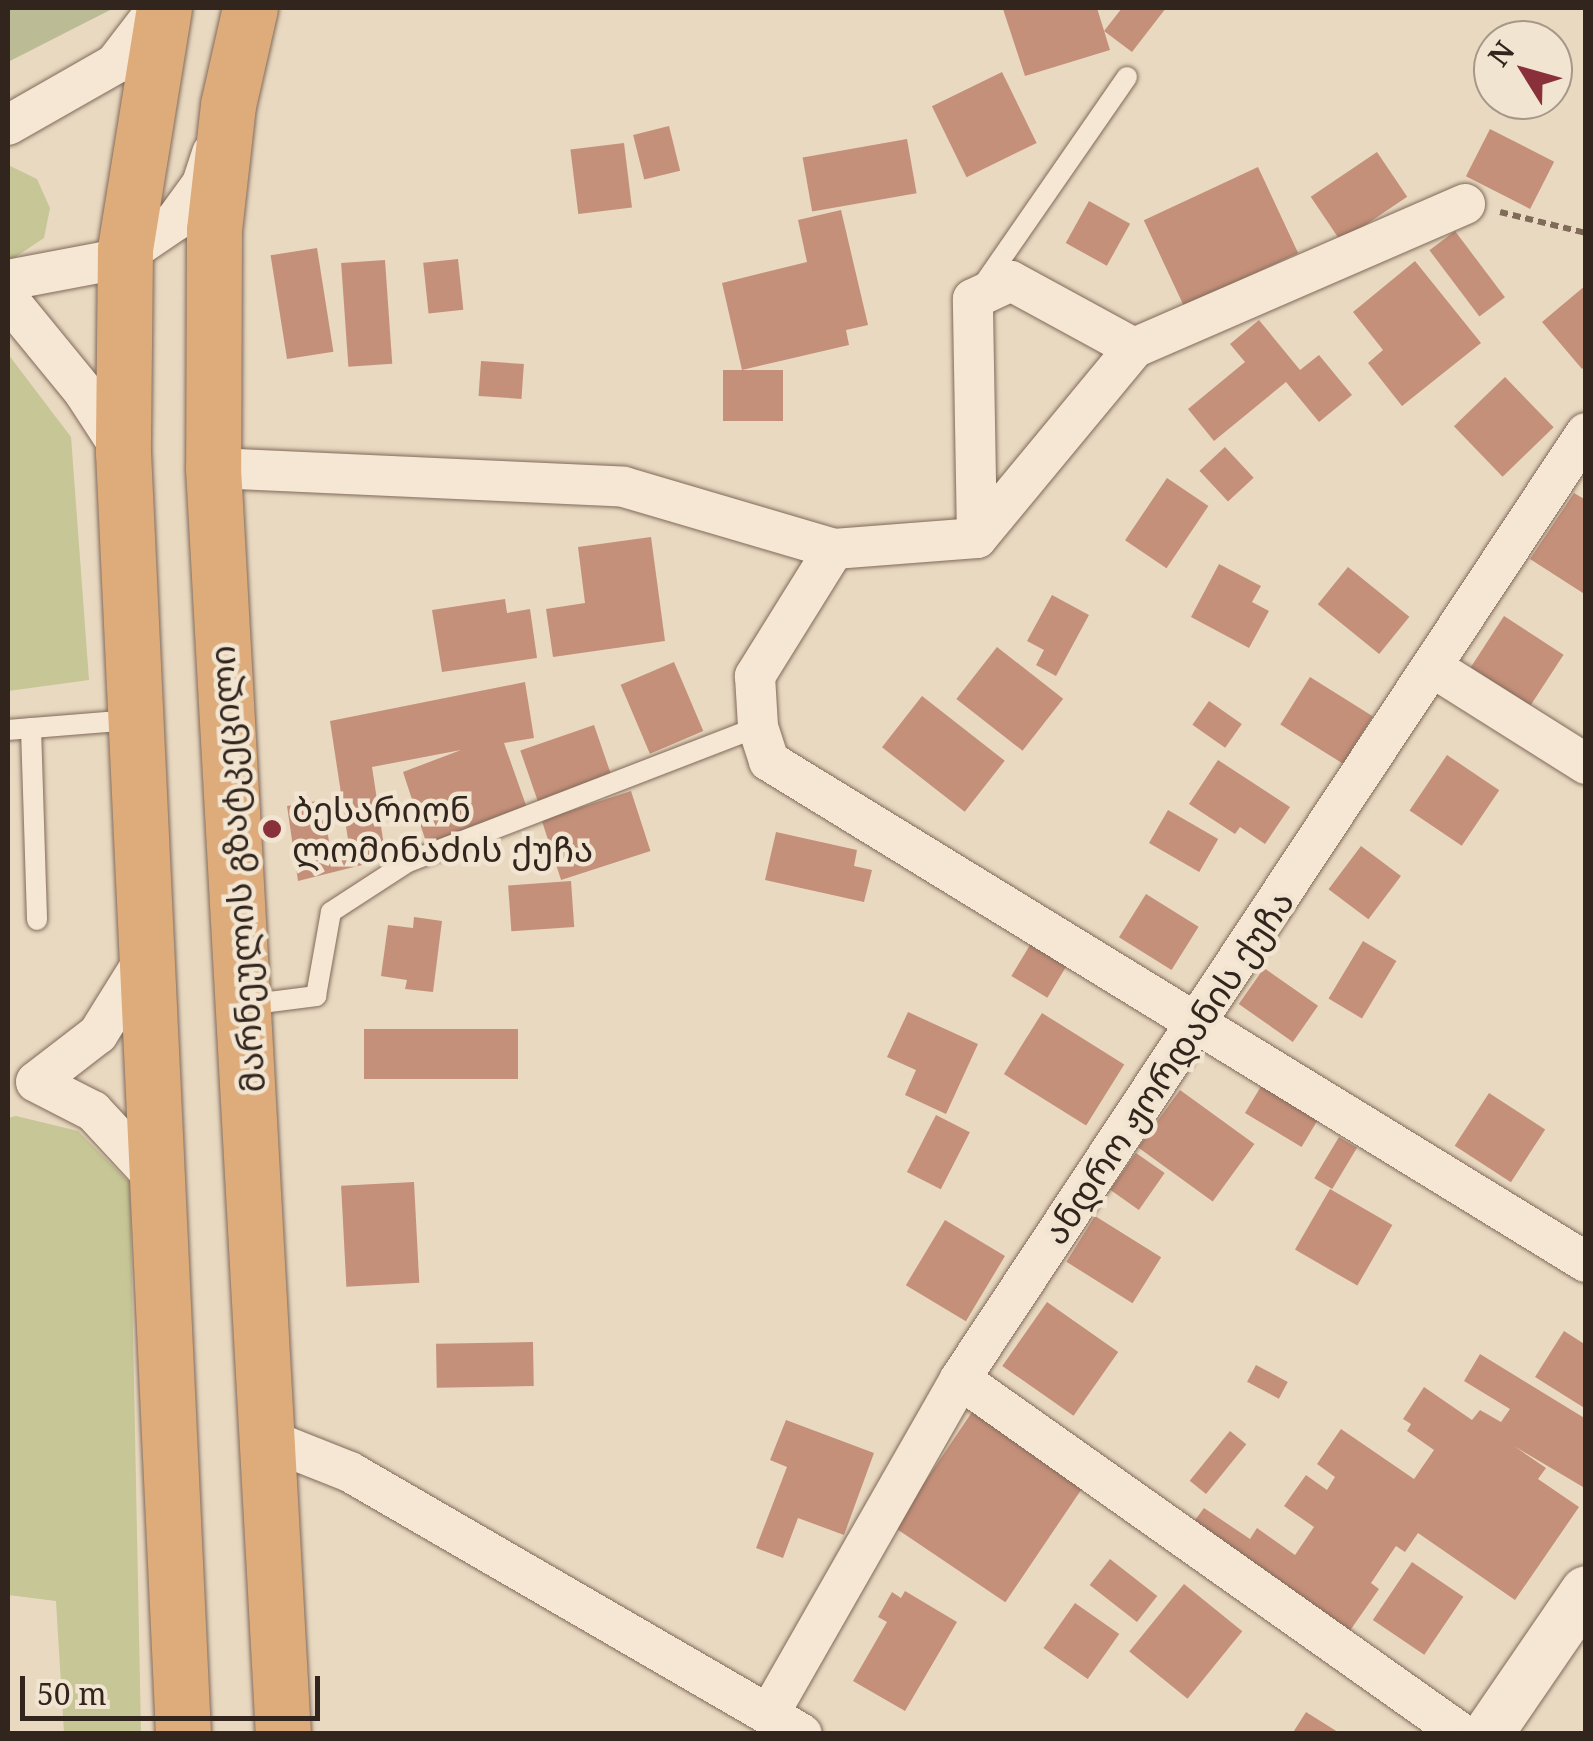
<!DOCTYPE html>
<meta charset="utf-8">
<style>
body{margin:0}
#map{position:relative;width:1593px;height:1741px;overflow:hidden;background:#e9d9c1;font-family:"Noto Serif","Noto Sans Georgian",serif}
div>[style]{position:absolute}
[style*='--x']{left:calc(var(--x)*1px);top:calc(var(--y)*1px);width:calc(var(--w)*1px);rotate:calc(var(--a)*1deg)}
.green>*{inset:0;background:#c6c696}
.cemetery>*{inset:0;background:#bbbb95}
.building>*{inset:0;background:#c4907a;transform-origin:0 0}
.path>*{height:6px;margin-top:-3px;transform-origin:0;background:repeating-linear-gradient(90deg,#816a5a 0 8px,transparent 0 13px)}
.roads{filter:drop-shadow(0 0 2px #816a5a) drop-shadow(0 0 2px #816a5a)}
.service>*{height:20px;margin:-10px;padding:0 10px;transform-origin:10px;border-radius:10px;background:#f5e7d3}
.minor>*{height:40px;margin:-20px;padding:0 20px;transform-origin:20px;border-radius:20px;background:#f5e7d3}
.tertiary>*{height:50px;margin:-25px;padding:0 25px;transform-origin:25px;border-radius:25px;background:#f5e7d3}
.trunk>*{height:55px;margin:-27.5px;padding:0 27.5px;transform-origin:27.5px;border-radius:27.5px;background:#deab7a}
.dots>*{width:28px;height:28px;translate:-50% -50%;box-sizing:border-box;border:5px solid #f1e4d0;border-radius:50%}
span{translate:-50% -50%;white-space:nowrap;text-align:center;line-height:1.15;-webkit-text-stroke:9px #f1e4d0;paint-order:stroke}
.poi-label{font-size:35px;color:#32251d}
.left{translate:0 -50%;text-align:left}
.street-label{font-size:35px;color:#32251d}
.frame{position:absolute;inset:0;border:10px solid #32251d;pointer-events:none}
.north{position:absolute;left:1473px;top:20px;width:100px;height:100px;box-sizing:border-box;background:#f1e4d0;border:2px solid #a59888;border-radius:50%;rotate:307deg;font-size:28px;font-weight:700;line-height:40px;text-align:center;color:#32251d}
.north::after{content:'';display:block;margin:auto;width:35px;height:45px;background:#8a303b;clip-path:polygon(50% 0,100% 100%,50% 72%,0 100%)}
.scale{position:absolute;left:20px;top:1676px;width:300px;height:45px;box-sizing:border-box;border:5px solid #32251d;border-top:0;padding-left:12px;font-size:30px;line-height:35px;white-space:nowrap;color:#32251d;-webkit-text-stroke:8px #f1e4d0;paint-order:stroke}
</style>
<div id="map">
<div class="green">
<i style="clip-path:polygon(8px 165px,37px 179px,50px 208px,44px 238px,8px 262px)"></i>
<i style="clip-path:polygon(8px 354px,71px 437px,89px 680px,8px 691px)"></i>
<i style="clip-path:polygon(16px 1116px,78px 1131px,130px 1183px,141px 1733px,64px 1733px,56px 1601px,8px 1595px,8px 1118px)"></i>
</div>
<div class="cemetery">
<i style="clip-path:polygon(8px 8px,114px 8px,8px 62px)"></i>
</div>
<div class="building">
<i style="clip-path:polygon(1097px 8px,1110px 50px,1025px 76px,1003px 9px)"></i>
<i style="clip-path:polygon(1122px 8px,1166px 8px,1132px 52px,1104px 31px)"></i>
<i style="left:1002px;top:72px;width:79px;height:78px;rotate:64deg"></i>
<i style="left:669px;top:126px;width:46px;height:37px;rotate:76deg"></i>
<i style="left:1490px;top:129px;width:72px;height:53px;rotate:27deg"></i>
<i style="left:907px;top:139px;width:55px;height:106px;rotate:80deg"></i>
<i style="left:624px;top:143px;width:65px;height:54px;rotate:83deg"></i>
<i style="left:1377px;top:152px;width:54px;height:80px;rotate:56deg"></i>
<i style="left:1258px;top:167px;width:95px;height:126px;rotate:65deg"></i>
<i style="left:1089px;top:201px;width:47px;height:48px;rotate:29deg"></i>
<i style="clip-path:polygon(841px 210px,868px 325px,846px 330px,849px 345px,742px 370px,783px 370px,783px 421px,723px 421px,723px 370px,742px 370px,722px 283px,807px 262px,798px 220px)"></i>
<i style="left:1455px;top:231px;width:83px;height:32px;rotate:53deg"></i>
<i style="left:317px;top:248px;width:105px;height:47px;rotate:81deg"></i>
<i style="left:458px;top:259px;width:51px;height:35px;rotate:84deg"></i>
<i style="left:385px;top:260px;width:104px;height:44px;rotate:86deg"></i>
<i style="clip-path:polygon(1415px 261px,1481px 343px,1402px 406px,1368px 363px,1383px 350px,1353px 312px)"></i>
<i style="clip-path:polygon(1586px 285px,1586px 365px,1582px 369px,1542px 322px)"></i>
<i style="clip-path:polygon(1259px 320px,1300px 370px,1319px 355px,1352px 395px,1319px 422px,1286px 382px,1214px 441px,1188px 409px,1245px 362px,1230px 344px)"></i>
<i style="left:481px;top:361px;width:43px;height:35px;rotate:4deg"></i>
<i style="left:1505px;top:377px;width:70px;height:71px;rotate:46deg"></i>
<i style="left:1225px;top:447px;width:42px;height:35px;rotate:47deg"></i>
<i style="left:1167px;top:478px;width:50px;height:75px;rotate:34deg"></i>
<i style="clip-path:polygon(1574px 493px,1586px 500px,1586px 595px,1530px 559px)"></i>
<i style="clip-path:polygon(651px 537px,665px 641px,553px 657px,546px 609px,585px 603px,578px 547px)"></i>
<i style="clip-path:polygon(1219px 564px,1261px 586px,1252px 602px,1269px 611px,1249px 648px,1191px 617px)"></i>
<i style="left:1348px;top:567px;width:79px;height:48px;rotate:39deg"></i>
<i style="clip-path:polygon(1052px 595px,1089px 615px,1056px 676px,1036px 665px,1044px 650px,1027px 641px)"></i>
<i style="clip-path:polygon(505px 599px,507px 613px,530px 609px,537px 658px,442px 672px,432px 610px)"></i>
<i style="left:1504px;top:616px;width:71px;height:61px;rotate:33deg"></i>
<i style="left:997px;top:647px;width:84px;height:66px;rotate:38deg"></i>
<i style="left:674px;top:662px;width:75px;height:58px;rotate:67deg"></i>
<i style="left:1310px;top:677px;width:74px;height:56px;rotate:32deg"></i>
<i style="clip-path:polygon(525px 682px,534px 738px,504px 743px,528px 811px,427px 845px,403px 772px,461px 750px,372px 767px,386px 859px,298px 881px,287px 806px,323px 800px,330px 849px,349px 846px,330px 721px)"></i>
<i style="left:922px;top:696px;width:105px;height:65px;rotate:38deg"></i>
<i style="left:1209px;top:701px;width:40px;height:29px;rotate:35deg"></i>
<i style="left:594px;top:725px;width:56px;height:78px;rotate:71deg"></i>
<i style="left:1447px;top:755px;width:63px;height:67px;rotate:34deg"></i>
<i style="clip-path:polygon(1218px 760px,1290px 807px,1265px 844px,1240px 827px,1235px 834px,1189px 804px)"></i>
<i style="left:631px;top:791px;width:63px;height:94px;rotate:72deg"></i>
<i style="left:1168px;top:810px;width:58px;height:38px;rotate:30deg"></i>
<i style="clip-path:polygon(776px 832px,857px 850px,854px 866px,872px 870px,864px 902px,765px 880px)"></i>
<i style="left:1361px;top:846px;width:50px;height:54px;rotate:37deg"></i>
<i style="left:571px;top:881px;width:46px;height:63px;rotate:86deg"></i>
<i style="left:1146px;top:894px;width:62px;height:51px;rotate:32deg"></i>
<i style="clip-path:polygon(414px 917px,442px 921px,433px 992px,405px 989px,407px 980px,381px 976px,388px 925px,413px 928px)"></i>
<i style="left:1033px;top:940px;width:42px;height:42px;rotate:31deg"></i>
<i style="left:1363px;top:941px;width:39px;height:67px;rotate:31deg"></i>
<i style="left:1264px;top:968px;width:66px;height:44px;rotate:35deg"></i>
<i style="clip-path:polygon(908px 1012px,978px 1044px,946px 1114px,905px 1095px,916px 1070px,887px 1057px)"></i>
<i style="left:1042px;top:1013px;width:97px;height:72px;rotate:32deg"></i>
<i style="left:518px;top:1029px;width:50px;height:154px;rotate:90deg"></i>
<i style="left:1263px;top:1083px;width:66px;height:35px;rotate:31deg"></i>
<i style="left:1180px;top:1090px;width:92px;height:71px;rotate:36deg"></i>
<i style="left:1489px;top:1093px;width:67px;height:63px;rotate:33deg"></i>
<i style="left:936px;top:1115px;width:38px;height:64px;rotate:27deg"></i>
<i style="left:1339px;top:1137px;width:21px;height:48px;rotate:31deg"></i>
<i style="left:1136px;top:1153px;width:35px;height:45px;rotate:35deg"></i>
<i style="left:414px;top:1182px;width:101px;height:73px;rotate:87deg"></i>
<i style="left:1330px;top:1189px;width:72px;height:70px;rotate:30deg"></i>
<i style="left:1095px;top:1216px;width:78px;height:54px;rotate:32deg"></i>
<i style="left:945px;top:1220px;width:70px;height:76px;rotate:31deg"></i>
<i style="left:1047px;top:1302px;width:87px;height:78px;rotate:35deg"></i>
<i style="clip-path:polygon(1564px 1331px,1586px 1345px,1586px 1409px,1535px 1377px)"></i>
<i style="left:533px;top:1342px;width:44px;height:97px;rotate:89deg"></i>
<i style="clip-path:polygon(1480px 1354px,1586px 1419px,1583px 1487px,1514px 1446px,1546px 1468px,1538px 1479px,1579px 1507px,1515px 1600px,1418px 1533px,1405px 1552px,1396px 1546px,1371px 1583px,1379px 1589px,1349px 1632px,1192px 1524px,1204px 1508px,1250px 1539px,1257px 1528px,1295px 1555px,1314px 1527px,1284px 1506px,1306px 1475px,1327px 1490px,1335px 1477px,1317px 1464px,1341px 1429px,1414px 1479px,1434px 1450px,1407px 1431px,1411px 1424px,1403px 1419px,1424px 1387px,1472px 1420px,1480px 1410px,1501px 1422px,1510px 1409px,1464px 1381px)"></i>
<i style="left:1256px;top:1365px;width:36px;height:19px;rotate:28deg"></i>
<i style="left:972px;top:1412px;width:134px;height:139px;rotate:34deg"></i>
<i style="clip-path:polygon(786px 1420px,874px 1453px,844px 1535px,798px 1518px,783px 1558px,756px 1548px,787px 1467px,770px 1460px)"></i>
<i style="left:1230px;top:1431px;width:21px;height:64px;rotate:39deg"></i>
<i style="left:1110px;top:1559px;width:60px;height:33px;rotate:38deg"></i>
<i style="left:1412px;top:1562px;width:62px;height:70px;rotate:34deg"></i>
<i style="left:1184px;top:1584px;width:75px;height:87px;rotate:39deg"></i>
<i style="clip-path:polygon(905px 1591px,957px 1622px,905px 1711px,853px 1681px,887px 1622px,878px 1617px,892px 1592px,901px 1598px)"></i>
<i style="left:1075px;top:1603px;width:54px;height:55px;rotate:35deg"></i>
<i style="clip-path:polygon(1306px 1712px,1341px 1734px,1292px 1734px)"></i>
</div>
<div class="path">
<i style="--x:1500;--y:212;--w:89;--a:13.7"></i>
</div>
<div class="roads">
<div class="service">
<i style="--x:983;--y:285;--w:253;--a:-55.3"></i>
<i style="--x:31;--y:728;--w:192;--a:88.2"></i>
<i style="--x:8;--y:730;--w:123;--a:-4.6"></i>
<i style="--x:246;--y:1005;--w:71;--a:-7.3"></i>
<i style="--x:316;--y:996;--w:85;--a:-79.9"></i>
<i style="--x:331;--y:912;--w:92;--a:-33"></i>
<i style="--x:408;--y:862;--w:375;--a:-21.1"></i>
</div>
<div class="minor">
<i style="--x:8;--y:125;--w:123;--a:-29.7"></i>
<i style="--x:115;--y:64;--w:71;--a:-52.5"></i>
<i style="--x:8;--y:280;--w:113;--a:-10.7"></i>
<i style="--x:119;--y:259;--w:68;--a:-34.2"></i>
<i style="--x:175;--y:221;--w:46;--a:-53.9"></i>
<i style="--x:202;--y:184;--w:33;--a:-72"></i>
<i style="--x:8;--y:299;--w:120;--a:50.7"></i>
<i style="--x:84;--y:392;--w:72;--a:57"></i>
<i style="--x:213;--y:468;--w:411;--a:2.6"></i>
<i style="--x:624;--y:487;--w:219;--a:16.4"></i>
<i style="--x:834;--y:549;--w:143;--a:-4.4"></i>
<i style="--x:977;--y:538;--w:246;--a:-50.4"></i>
<i style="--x:1134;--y:348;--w:361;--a:-23.5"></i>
<i style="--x:977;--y:538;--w:239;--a:-91"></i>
<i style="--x:973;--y:299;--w:42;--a:-25.3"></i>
<i style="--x:1011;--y:281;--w:140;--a:28.6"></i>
<i style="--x:834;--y:549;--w:150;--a:121.9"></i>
<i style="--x:755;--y:676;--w:51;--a:86.6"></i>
<i style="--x:758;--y:727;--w:36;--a:72"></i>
<i style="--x:769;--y:761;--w:958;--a:31.52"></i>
<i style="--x:1432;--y:667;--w:182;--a:32.2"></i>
<i style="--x:146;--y:957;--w:91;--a:121.9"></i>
<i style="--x:98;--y:1034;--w:78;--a:142.3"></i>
<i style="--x:36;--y:1082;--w:64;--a:27"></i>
<i style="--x:93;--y:1111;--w:97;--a:47.1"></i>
<i style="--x:960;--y:1379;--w:615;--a:35.27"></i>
<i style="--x:272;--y:1441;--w:84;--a:21.7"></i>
<i style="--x:350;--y:1472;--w:522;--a:30.1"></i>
<i style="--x:769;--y:1714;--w:386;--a:-60.3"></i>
<i style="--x:960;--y:1379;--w:1134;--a:-56.51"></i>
</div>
<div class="tertiary">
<i style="--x:1488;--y:1734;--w:173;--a:-55.6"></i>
</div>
<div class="trunk">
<i style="--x:164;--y:8;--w:245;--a:99.2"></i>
<i style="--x:125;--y:250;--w:202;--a:90.6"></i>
<i style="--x:123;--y:452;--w:1283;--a:87.32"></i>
<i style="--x:250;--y:8;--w:99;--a:102.8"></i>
<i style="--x:228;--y:105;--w:126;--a:96.4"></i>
<i style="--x:214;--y:230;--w:238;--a:90.2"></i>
<i style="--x:213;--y:468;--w:1268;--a:86.84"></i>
</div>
</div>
<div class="dots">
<i style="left:272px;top:829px;background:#8a303b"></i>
</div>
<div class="poi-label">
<span class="left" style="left:292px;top:829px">ბესარიონ<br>ლომინაძის ქუჩა</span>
</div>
<div class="street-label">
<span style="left:237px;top:869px;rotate:-94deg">მარნეულის გზატკეცილი</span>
<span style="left:1168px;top:1067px;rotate:-56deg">ანდრო ჟორდანის ქუჩა</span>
</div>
<div class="frame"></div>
<div class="north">N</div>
<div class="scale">50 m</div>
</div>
